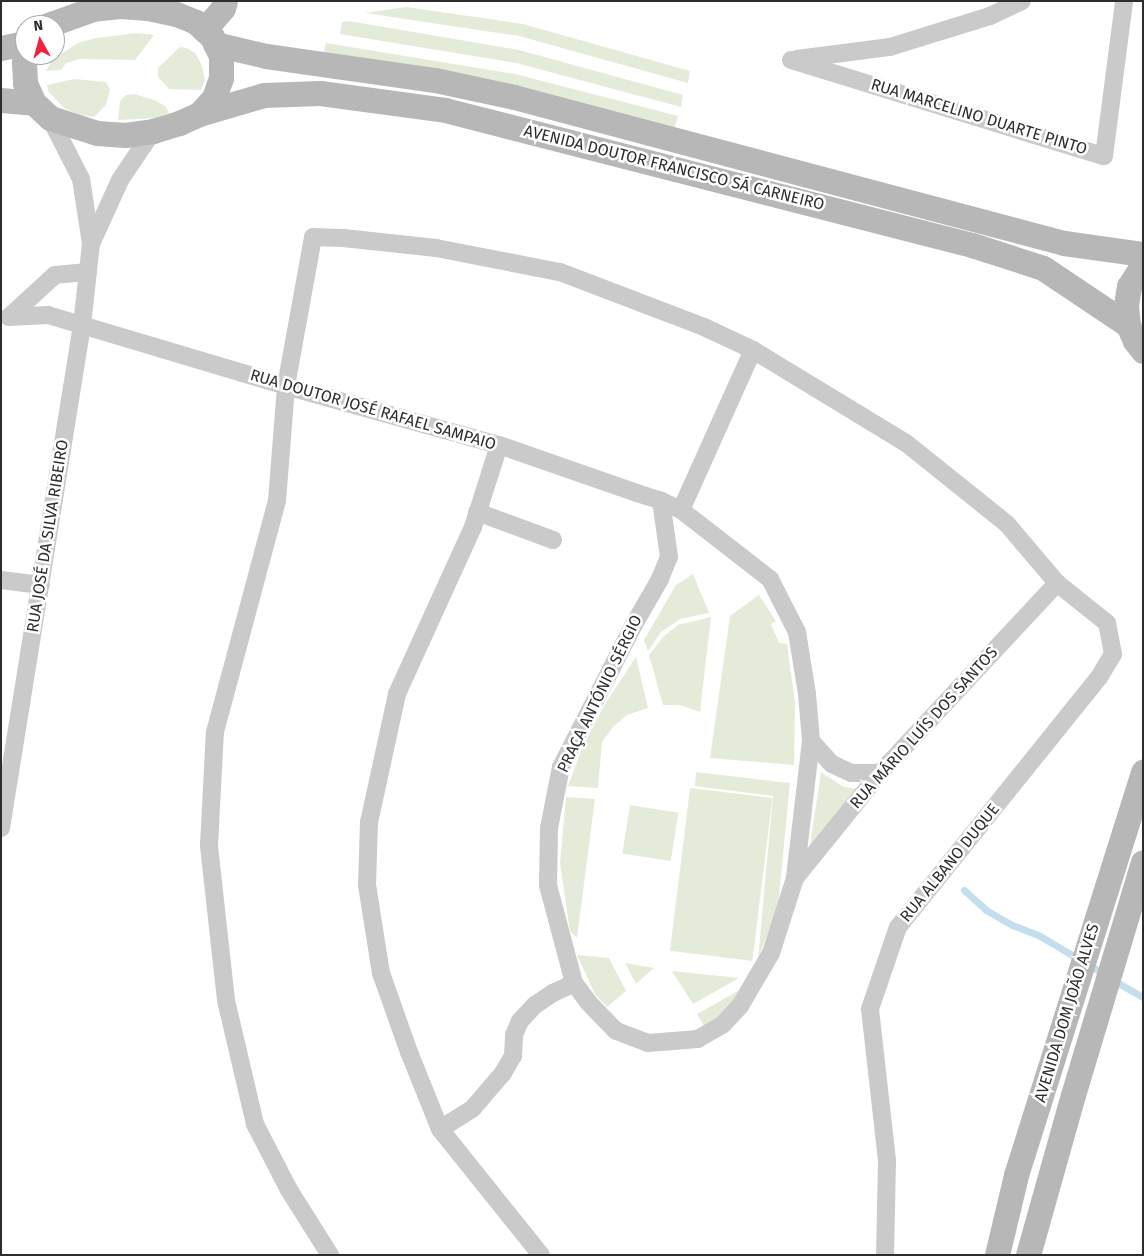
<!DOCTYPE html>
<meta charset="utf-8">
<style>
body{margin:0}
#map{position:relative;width:1144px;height:1256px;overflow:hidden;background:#fff;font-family:"Fira Sans",sans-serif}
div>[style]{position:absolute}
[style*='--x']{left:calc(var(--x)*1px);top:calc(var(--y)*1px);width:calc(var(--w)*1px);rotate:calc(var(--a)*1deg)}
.green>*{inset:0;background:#e4ecd9;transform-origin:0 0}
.stream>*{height:7px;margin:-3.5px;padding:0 3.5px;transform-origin:3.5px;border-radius:3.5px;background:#c3dfed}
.street>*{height:18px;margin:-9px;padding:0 9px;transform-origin:9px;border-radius:9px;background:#cacaca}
.secondary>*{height:25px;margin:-12.5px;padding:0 12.5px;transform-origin:12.5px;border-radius:12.5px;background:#b7b7b7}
span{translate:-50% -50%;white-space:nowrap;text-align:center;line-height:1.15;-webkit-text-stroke:5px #fff;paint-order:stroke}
.street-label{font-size:16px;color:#2d2d2d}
.frame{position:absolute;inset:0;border:2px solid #2d2d2d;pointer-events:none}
.north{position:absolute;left:15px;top:15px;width:50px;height:50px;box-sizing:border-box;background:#fff;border:1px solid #ababab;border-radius:50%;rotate:353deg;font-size:14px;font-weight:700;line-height:20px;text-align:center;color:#2d2d2d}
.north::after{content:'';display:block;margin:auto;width:18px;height:22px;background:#f0233f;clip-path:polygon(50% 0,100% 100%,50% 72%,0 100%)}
</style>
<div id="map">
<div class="green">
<i style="clip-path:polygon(406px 7px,523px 24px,690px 71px,688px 83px,519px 36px,365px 13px)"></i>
<i style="clip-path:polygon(349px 21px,519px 50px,683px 95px,681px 107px,516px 63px,340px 34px,342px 22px)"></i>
<i style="clip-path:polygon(137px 33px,154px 35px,135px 60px,80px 59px,66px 63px,61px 70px,46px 71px,53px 59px,78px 43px,96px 38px)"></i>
<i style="clip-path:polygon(326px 43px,515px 74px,678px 116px,674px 130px,323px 56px)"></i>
<i style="clip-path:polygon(180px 47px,187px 48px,196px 54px,202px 66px,205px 80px,201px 90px,169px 89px,158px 77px,158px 68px)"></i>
<i style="clip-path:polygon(74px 79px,106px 82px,110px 90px,106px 105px,94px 117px,77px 114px,64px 108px,48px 91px,47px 85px)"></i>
<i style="clip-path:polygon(134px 94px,157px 101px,166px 107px,169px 113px,156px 118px,118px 120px,120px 101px,126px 95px)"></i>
<i style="clip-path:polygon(693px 574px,709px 613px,680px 619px,661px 632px,648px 651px,644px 640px,676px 585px)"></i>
<i style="clip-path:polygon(759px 595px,776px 621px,771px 624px,779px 643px,787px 644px,795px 702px,794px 765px,710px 758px,730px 616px)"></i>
<i style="clip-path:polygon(711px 617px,700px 712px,680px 705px,663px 705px,649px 655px,663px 637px,678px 625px)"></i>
<i style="clip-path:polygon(636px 657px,648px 708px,627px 715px,613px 727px,602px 742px,598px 788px,568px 786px,582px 748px,605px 704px)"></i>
<i style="clip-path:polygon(696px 772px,790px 783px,778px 906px,758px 959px,773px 796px,695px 786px)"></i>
<i style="clip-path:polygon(821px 772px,844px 787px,859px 789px,810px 845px)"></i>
<i style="left:690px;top:788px;width:83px;height:164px;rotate:7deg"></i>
<i style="clip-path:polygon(566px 797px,595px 799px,577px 938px,570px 931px,560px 863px)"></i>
<i style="left:630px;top:805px;width:49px;height:49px;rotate:9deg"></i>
<i style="clip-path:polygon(577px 955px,609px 958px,626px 991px,607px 1007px,595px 994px)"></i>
<i style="clip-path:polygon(625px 963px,654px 968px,636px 984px)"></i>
<i style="clip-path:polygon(672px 971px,739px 978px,693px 1004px)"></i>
<i style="clip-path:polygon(745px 987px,720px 1017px,704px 1026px,697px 1014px)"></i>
</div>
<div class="stream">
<i style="--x:964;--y:890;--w:30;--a:42"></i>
<i style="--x:986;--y:910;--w:30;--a:30"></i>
<i style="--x:1012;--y:925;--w:30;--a:21"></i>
<i style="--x:1040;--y:936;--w:74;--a:30.7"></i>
<i style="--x:1113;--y:980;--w:34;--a:30"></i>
</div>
<div class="street">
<i style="--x:797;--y:59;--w:94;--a:-7.4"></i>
<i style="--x:890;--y:47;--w:105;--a:-17.2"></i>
<i style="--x:990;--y:16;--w:35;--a:-25"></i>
<i style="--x:791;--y:60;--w:327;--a:17.1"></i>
<i style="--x:1104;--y:156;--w:156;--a:-82.6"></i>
<i style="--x:91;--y:244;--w:70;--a:-65.6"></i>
<i style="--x:120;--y:180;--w:59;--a:-56"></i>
<i style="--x:88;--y:272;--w:33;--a:175"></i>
<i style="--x:55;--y:275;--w:62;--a:137.6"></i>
<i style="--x:9;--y:317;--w:39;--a:-3"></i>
<i style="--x:48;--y:315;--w:248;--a:16.6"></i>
<i style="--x:286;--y:386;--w:221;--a:15.5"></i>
<i style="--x:499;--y:445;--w:146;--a:19.2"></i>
<i style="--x:637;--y:493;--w:25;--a:18"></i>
<i style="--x:661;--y:501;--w:22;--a:24"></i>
<i style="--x:681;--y:510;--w:113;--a:37.8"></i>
<i style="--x:770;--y:579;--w:59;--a:63"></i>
<i style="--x:797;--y:632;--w:63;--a:80.8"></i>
<i style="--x:807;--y:694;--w:47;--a:85.1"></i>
<i style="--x:811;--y:741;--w:138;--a:96.7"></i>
<i style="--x:795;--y:878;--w:79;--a:107.7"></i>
<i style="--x:771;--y:953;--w:61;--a:120.3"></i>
<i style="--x:740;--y:1006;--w:26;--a:133"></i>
<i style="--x:722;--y:1025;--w:28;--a:150"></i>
<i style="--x:698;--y:1039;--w:50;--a:175.4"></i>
<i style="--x:648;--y:1043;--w:34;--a:-159"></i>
<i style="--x:616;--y:1031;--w:39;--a:-134"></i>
<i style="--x:589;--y:1003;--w:25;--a:-127"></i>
<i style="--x:574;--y:983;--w:101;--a:-104.9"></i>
<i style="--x:548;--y:885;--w:57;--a:-89"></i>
<i style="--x:549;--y:828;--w:62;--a:-78.9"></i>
<i style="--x:561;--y:767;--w:158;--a:-62.9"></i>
<i style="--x:633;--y:626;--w:54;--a:-60.1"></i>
<i style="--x:660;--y:579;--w:24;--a:-68"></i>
<i style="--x:669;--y:557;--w:57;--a:-98.1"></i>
<i style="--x:499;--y:445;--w:86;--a:107.6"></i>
<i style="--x:473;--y:527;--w:183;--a:114.5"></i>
<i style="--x:397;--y:694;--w:131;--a:102.3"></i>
<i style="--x:369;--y:822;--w:63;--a:91.8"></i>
<i style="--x:367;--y:885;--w:89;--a:81"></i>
<i style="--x:381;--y:973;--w:84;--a:70.5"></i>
<i style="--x:409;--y:1052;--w:83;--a:68.1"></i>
<i style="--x:440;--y:1129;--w:161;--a:51.3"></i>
<i style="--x:681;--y:510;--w:175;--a:-65.8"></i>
<i style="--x:477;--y:512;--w:81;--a:20.2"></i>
<i style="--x:1;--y:580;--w:40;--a:7.1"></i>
<i style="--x:811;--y:741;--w:31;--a:48"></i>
<i style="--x:832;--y:764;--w:21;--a:25"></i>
<i style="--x:851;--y:773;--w:29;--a:0"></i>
<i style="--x:1;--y:828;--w:509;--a:-80.85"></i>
<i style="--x:82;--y:325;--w:81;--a:-83.7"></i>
<i style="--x:91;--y:244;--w:66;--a:-98.7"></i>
<i style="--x:81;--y:179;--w:68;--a:-116.9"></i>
<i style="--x:795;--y:878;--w:135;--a:-51"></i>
<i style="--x:880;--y:773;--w:260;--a:-47"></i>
<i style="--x:440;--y:1129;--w:39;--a:-32"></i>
<i style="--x:473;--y:1108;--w:46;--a:-49.4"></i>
<i style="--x:503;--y:1073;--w:20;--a:-60"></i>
<i style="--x:513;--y:1056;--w:21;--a:-87"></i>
<i style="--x:514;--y:1035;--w:15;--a:-67"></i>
<i style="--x:520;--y:1021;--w:22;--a:-47"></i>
<i style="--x:535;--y:1005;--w:22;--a:-34"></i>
<i style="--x:553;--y:993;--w:23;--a:-25"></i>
<i style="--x:330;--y:1255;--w:77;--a:-122.2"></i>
<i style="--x:289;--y:1190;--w:74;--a:-117.3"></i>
<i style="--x:255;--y:1124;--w:127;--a:-103.2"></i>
<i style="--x:226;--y:1000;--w:156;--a:-96.3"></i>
<i style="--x:209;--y:845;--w:113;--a:-87"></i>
<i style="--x:215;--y:732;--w:239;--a:-75"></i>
<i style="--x:277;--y:501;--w:115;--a:-85.5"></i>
<i style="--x:286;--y:386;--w:151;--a:-79.7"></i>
<i style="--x:313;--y:237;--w:30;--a:2"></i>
<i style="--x:343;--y:238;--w:94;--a:6.1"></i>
<i style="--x:436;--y:248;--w:126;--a:11"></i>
<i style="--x:560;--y:272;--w:154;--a:20.9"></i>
<i style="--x:704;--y:327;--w:54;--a:25.1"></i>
<i style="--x:753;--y:350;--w:179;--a:31.3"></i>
<i style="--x:906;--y:443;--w:129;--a:38.7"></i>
<i style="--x:1007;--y:524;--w:77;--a:49.7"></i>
<i style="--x:1057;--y:583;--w:64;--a:38.7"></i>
<i style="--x:1107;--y:623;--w:32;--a:79"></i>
<i style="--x:1113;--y:654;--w:26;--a:121"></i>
<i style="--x:1100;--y:676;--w:322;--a:128.8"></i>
<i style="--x:898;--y:927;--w:87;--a:108.9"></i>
<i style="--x:870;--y:1009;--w:153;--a:83.6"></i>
<i style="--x:887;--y:1161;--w:94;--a:91.2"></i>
</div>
<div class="secondary">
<i style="--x:204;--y:30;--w:29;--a:-49"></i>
<i style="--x:223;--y:8;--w:7;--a:-74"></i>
<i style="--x:215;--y:44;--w:52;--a:13.2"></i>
<i style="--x:266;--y:56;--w:171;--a:8.1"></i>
<i style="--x:435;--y:80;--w:81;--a:12.1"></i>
<i style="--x:514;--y:97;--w:569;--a:14.87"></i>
<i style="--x:1064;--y:243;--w:80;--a:7.9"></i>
<i style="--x:1;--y:48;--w:25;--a:-12"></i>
<i style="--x:27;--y:55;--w:8;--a:113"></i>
<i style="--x:24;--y:62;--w:21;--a:87"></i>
<i style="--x:25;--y:83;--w:22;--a:66"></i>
<i style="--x:34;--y:103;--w:22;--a:43"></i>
<i style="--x:50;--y:118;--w:49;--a:17.7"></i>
<i style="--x:97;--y:133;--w:28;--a:4"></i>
<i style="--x:125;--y:135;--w:28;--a:-8"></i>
<i style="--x:153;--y:131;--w:27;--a:-17"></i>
<i style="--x:179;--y:123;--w:22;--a:-24"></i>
<i style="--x:199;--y:114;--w:22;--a:-47"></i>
<i style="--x:214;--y:98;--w:21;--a:-71"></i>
<i style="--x:221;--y:78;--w:22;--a:-90"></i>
<i style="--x:221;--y:56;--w:21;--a:-115"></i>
<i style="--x:212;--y:37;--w:22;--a:-137"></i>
<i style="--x:196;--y:22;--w:22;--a:-158"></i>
<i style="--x:176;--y:14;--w:29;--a:-168"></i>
<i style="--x:148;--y:8;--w:28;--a:-176"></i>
<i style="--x:120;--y:6;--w:27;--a:174"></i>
<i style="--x:93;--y:9;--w:48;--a:160.4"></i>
<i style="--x:1;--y:100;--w:33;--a:5"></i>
<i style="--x:199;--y:114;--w:68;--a:-16.3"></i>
<i style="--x:264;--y:95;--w:56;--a:-2"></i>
<i style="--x:320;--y:93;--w:126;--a:7.7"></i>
<i style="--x:445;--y:110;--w:544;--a:14.37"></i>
<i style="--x:972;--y:245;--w:75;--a:17.9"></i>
<i style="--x:1043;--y:268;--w:102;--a:33.8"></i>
<i style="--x:1143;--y:264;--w:26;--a:122"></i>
<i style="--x:1129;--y:286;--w:20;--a:99"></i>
<i style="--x:1126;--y:306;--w:19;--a:84"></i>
<i style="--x:1128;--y:325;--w:17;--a:66"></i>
<i style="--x:1135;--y:341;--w:13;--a:51"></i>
<i style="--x:997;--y:1255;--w:82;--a:-76.6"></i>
<i style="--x:1016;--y:1175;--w:423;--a:-72.5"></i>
<i style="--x:1028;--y:1255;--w:166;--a:-74.3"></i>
<i style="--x:1073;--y:1095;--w:243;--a:-73.3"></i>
</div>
<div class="street-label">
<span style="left:979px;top:117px;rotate:17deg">RUA MARCELINO DUARTE PINTO</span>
<span style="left:674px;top:168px;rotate:14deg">AVENIDA DOUTOR FRANCISCO SÁ CARNEIRO</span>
<span style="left:373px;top:410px;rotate:16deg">RUA DOUTOR JOSÉ RAFAEL SAMPAIO</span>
<span style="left:48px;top:536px;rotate:-81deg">RUA JOSÉ DA SILVA RIBEIRO</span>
<span style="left:600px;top:694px;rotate:-64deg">PRAÇA ANTÓNIO SÉRGIO</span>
<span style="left:924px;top:728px;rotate:-48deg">RUA MÁRIO LUÍS DOS SANTOS</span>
<span style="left:950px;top:863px;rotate:-51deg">RUA ALBANO DUQUE</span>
<span style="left:1067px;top:1013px;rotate:-73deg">AVENIDA DOM JOÃO ALVES</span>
</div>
<div class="frame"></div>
<div class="north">N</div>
</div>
